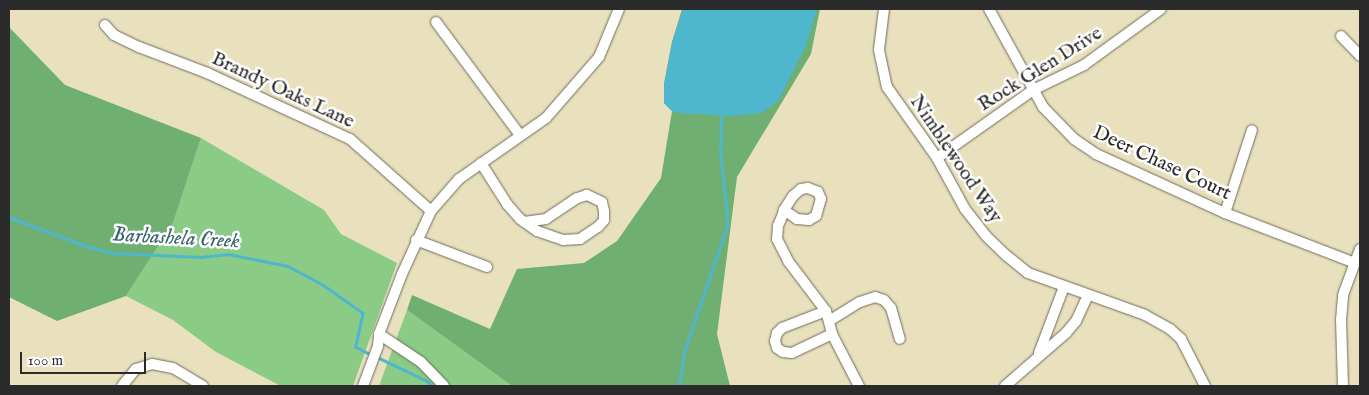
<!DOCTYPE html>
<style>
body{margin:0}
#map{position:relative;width:1369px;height:395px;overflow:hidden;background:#e9e1bd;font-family:"IM FELL English",serif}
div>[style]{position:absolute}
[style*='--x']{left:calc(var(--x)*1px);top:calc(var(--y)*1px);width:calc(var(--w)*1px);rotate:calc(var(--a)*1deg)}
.green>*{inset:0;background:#8acc85}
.forest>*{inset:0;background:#6fb072}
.water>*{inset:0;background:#4eb6cd}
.stream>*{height:2.5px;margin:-1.25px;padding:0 1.25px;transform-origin:1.25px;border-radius:1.25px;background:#4eb6cd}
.roads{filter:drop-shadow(0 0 1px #6e6b5e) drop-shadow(0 0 1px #6e6b5e)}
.street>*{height:10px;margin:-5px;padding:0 5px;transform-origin:5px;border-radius:5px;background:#fff}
span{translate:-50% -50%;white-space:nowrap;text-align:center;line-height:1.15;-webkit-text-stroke:5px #fff;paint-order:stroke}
.street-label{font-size:20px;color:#2b2b2b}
.water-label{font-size:21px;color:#39636c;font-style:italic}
.frame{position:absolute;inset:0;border:10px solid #2b2b2b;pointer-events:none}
.scale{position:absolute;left:20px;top:352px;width:126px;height:22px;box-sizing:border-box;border:2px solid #2b2b2b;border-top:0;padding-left:6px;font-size:15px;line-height:18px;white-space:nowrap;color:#2b2b2b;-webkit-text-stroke:4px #fff;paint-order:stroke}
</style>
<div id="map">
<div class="green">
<i style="clip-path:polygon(201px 138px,324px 210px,341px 234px,397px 263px,353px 386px,281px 386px,216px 352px,173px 320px,126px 296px,173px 223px)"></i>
<i style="clip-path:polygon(407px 310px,512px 386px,379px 386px)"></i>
</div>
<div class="forest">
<i style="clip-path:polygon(682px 9px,820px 9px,811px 54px,737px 177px,717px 334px,730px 386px,512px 386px,407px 310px,412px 295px,490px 329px,517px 269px,584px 263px,617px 241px,661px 178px,672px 111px,664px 103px,664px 84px,672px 42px)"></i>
<i style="clip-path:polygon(9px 27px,65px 85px,201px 138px,173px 223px,126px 296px,57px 321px,9px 297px)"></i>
</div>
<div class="water">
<i style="clip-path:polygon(683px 9px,817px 9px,806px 45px,779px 100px,762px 113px,729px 116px,680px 113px,672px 111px,664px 103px,664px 84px,672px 42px)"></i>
</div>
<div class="stream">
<i style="--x:9;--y:217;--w:82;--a:20.6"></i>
<i style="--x:86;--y:246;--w:27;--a:15"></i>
<i style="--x:112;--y:253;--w:89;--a:2.6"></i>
<i style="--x:201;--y:257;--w:27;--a:-6"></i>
<i style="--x:228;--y:254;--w:61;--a:11.3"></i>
<i style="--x:288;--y:266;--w:38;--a:28"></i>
<i style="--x:322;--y:284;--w:50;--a:35.3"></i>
<i style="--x:363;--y:313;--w:35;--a:102"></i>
<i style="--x:356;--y:347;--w:18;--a:27"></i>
<i style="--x:377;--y:357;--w:55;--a:25.6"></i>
<i style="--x:427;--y:381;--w:7;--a:45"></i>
<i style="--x:679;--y:386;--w:37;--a:-81"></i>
<i style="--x:685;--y:349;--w:130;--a:-71.1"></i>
<i style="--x:727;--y:226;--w:12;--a:-90"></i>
<i style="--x:727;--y:214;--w:62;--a:-96.4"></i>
<i style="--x:720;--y:152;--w:37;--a:-88"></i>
</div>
<div class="roads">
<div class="street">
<i style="--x:884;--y:9;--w:41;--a:97"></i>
<i style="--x:879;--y:50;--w:38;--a:78"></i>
<i style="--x:887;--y:87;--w:87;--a:54.8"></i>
<i style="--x:937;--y:158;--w:58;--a:61.2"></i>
<i style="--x:965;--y:209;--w:34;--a:52"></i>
<i style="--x:986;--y:236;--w:29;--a:44"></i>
<i style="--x:1007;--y:256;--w:27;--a:39"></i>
<i style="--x:1028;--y:273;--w:124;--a:19.7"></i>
<i style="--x:1145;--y:315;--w:29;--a:29"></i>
<i style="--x:1170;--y:329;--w:15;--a:42"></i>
<i style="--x:1181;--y:339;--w:53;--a:62.9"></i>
<i style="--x:989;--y:9;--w:112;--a:61.1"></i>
<i style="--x:1043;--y:107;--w:45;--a:45.9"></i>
<i style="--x:1074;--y:139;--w:27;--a:34"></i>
<i style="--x:1096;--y:154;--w:142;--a:24.6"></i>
<i style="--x:1225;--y:213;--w:139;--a:21"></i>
<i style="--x:436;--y:22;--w:141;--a:53.4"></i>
<i style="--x:105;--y:25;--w:13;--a:48"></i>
<i style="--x:114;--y:35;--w:28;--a:26"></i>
<i style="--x:139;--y:47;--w:73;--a:20.9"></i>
<i style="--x:207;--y:73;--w:157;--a:24.8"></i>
<i style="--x:350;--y:139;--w:108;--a:41.6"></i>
<i style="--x:1341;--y:36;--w:28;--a:46"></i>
<i style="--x:937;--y:158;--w:118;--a:-35.3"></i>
<i style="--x:1033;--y:90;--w:57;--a:-26.1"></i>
<i style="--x:1084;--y:65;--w:95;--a:-36"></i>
<i style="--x:481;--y:163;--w:49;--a:57.6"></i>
<i style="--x:507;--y:204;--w:20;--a:49"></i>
<i style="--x:520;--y:219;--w:21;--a:35"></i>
<i style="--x:537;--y:231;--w:28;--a:19"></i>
<i style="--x:563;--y:240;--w:17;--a:-3"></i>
<i style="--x:580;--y:239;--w:22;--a:-34"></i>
<i style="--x:598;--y:227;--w:9;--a:-49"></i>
<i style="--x:604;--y:220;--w:9;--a:-90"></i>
<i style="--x:604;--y:211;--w:9;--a:-103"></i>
<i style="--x:602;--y:202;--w:17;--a:-155"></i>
<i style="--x:587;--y:195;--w:10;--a:163"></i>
<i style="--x:577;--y:198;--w:37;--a:146"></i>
<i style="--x:546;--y:219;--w:22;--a:172"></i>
<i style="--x:784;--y:210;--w:16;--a:35"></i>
<i style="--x:797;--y:219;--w:12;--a:5"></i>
<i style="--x:809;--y:220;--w:8;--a:-30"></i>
<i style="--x:816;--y:216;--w:18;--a:-74"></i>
<i style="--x:821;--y:199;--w:8;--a:-113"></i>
<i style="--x:818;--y:192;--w:11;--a:-158"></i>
<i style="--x:808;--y:188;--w:7;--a:172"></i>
<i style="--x:801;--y:189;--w:11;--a:139"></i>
<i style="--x:793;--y:196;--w:17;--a:123"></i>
<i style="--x:784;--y:210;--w:4;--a:104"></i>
<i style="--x:783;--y:214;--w:13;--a:113"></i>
<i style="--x:778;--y:226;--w:13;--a:94"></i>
<i style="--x:777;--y:239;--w:25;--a:63"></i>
<i style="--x:788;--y:261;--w:63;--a:52.8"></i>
<i style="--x:826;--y:311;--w:24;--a:75"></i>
<i style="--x:832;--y:334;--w:59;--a:62.6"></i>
<i style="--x:1225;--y:213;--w:87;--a:-72"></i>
<i style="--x:416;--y:240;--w:76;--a:20.8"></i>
<i style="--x:826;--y:311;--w:47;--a:158.9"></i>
<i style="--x:782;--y:328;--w:7;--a:135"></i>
<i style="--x:777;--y:333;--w:8;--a:104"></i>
<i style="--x:775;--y:341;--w:7;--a:74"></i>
<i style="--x:777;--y:348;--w:7;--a:34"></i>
<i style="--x:783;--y:352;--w:9;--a:6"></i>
<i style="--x:792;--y:353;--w:44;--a:-25.4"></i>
<i style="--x:829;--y:321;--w:36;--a:-32"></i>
<i style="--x:860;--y:302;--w:16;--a:-18"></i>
<i style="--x:875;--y:297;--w:9;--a:18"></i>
<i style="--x:884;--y:300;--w:11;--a:49"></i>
<i style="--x:891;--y:308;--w:32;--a:74"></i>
<i style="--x:379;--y:334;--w:50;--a:33.7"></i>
<i style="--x:421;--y:362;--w:33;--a:46"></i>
<i style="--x:1039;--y:353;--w:71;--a:-69.3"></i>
<i style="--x:122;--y:386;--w:22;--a:-51"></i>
<i style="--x:136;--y:369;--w:17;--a:-17"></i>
<i style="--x:152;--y:364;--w:21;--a:11"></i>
<i style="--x:173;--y:368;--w:35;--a:31"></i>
<i style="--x:363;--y:386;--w:43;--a:-69.4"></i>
<i style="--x:378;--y:346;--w:12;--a:-85"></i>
<i style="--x:379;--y:334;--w:64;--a:-69"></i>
<i style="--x:402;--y:274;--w:69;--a:-65.3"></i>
<i style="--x:431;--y:211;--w:43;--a:-48.8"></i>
<i style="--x:459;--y:179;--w:106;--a:-35"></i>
<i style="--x:546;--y:118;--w:81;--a:-49"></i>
<i style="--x:599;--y:57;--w:52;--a:-67.4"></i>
<i style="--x:1005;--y:386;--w:81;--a:-41"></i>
<i style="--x:1066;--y:333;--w:16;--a:-50"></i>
<i style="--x:1076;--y:321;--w:29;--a:-65"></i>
<i style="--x:1343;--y:386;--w:66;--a:-91.7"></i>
<i style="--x:1341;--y:320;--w:25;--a:-85"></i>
<i style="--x:1343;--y:295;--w:49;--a:-69.7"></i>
</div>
</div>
<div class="street-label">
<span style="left:1040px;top:69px;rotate:-32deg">Rock Glen Drive</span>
<span style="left:283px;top:90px;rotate:25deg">Brandy Oaks Lane</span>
<span style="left:956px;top:159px;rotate:56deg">Nimblewood Way</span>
<span style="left:1162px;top:163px;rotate:25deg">Deer Chase Court</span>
</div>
<div class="water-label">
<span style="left:176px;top:239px;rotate:3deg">Barbashela Creek</span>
</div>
<div class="frame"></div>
<div class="scale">100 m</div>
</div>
